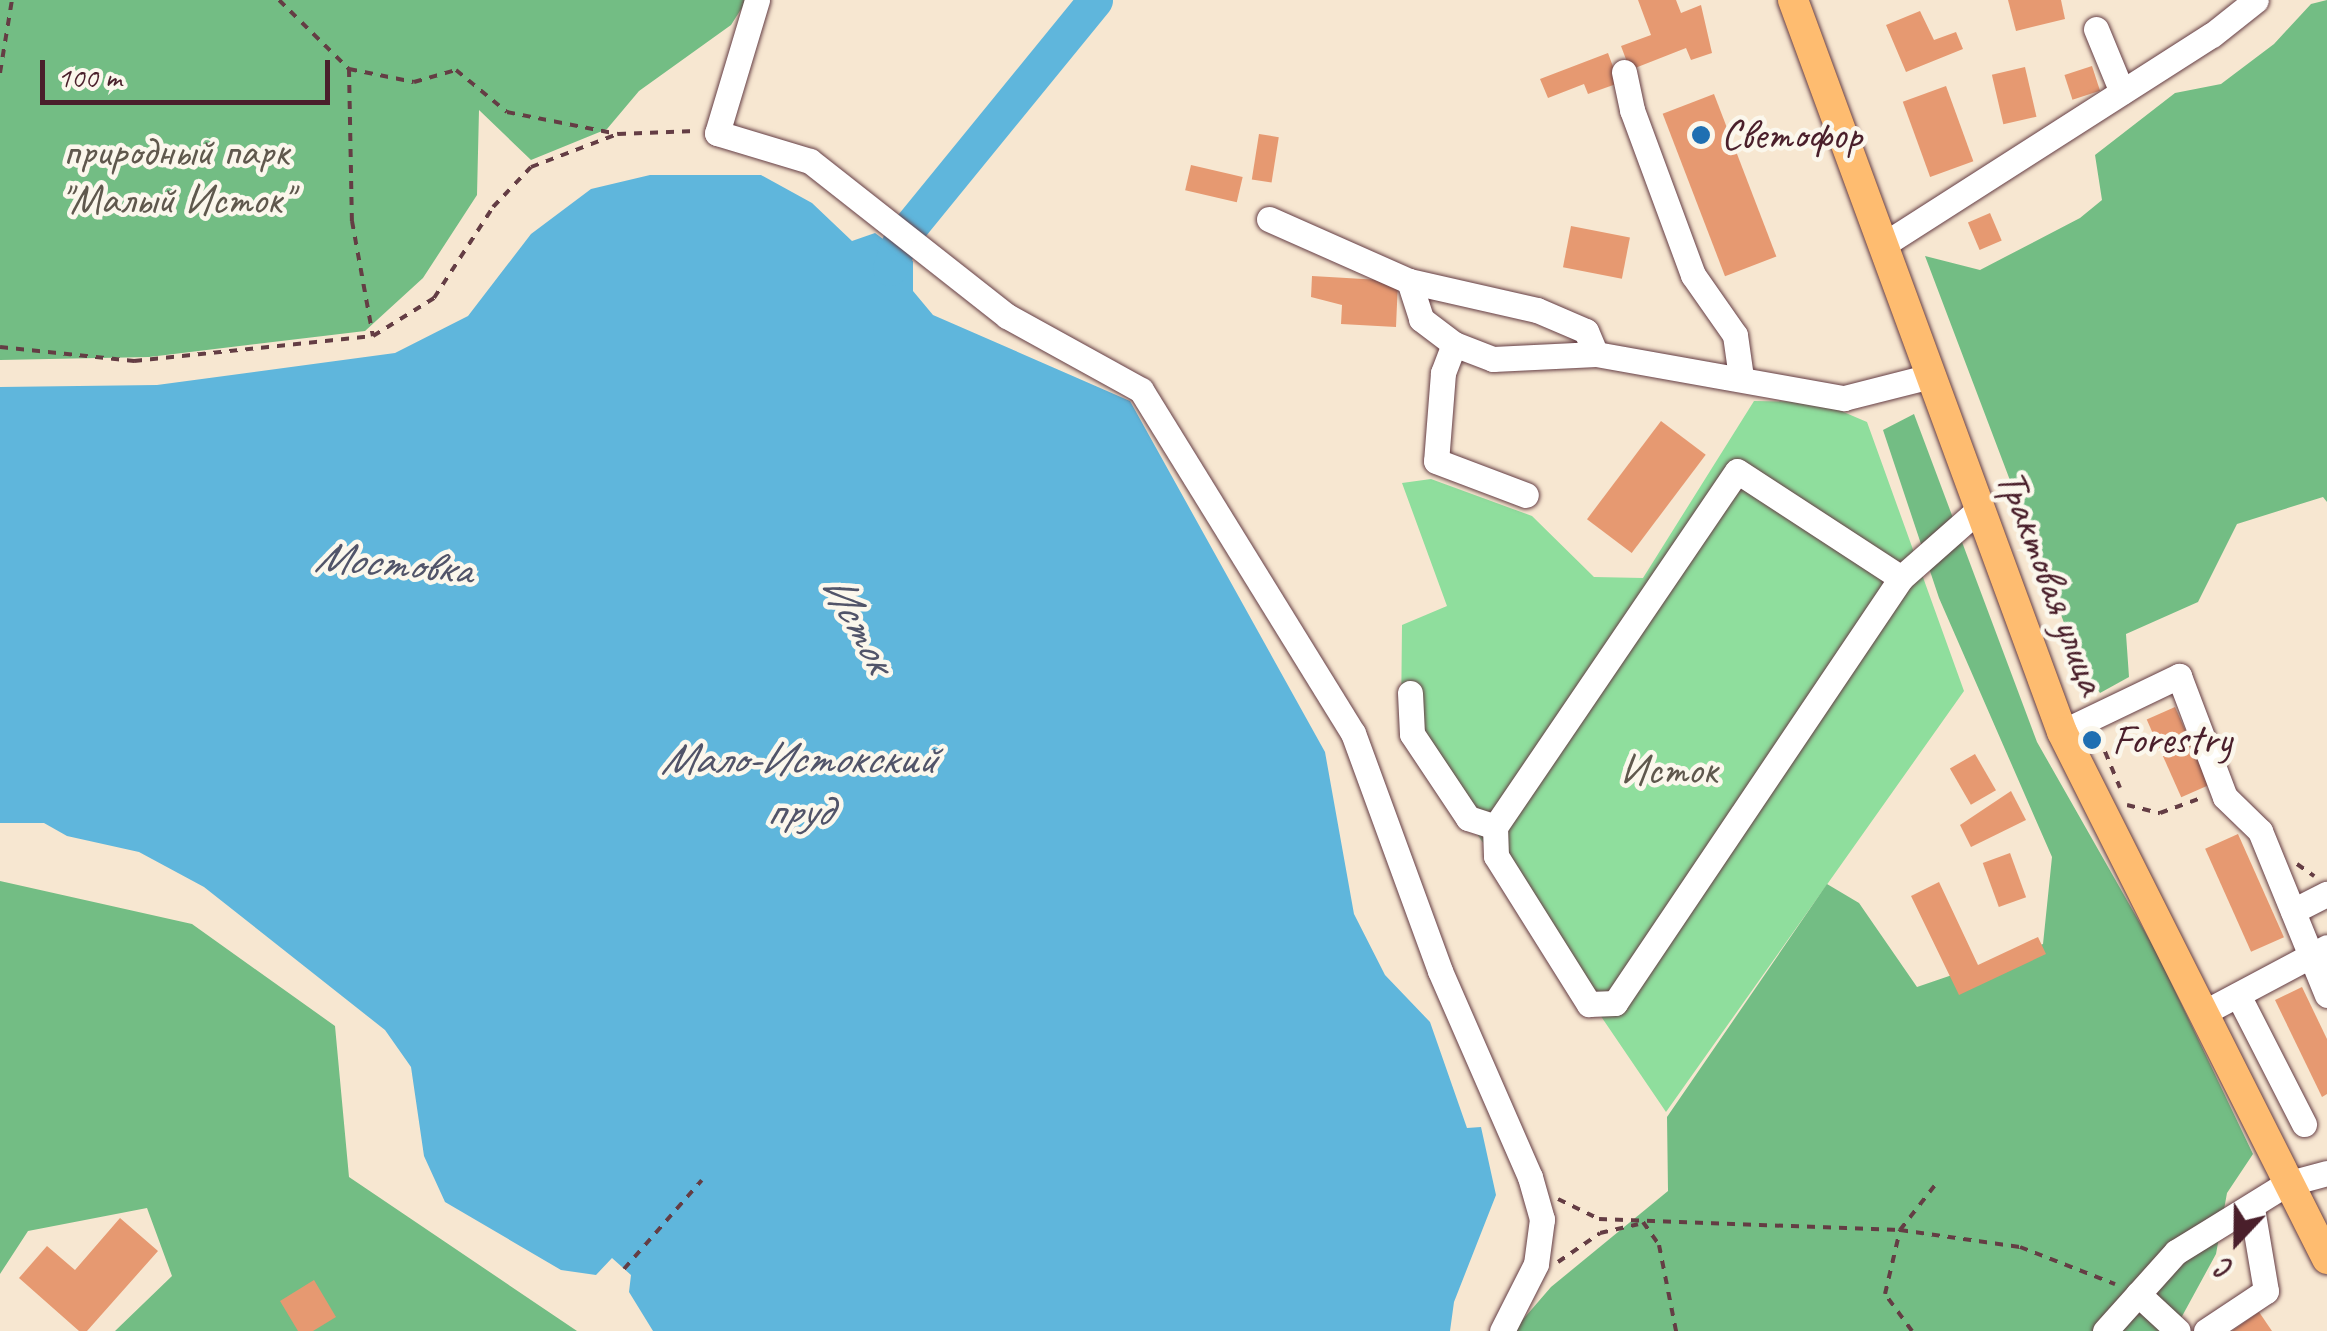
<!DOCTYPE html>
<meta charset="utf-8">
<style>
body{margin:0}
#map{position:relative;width:2327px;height:1331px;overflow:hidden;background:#f7e7d1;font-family:Caveat,sans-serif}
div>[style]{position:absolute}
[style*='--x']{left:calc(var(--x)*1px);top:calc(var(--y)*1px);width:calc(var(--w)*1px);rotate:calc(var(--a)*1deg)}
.green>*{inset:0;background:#8fde9d}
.forest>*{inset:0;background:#73bd84}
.water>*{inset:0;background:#5fb6dc}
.river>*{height:35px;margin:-17.5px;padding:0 17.5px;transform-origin:17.5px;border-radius:17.5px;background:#5fb6dc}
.building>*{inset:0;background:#e69971;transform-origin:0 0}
.path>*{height:4px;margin-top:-2px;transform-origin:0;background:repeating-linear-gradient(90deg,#643d44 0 8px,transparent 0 16px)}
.roads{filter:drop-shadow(0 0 2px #643d44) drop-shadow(0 0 2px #643d44)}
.minor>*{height:25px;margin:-12.5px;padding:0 12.5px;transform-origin:12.5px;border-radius:12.5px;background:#fff}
.major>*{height:30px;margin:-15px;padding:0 15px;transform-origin:15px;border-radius:15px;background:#febc70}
.dots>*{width:28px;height:28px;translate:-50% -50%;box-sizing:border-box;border:5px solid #fbf7ec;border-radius:50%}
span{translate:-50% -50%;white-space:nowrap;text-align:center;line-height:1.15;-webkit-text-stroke:9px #fbf7ec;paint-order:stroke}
.poi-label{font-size:42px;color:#4a1f2b}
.left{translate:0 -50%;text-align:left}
.park-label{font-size:42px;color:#5f584d}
.street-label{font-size:42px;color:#4a1f2b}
.water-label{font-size:45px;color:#515469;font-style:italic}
.north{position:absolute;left:2187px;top:1191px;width:100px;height:100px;-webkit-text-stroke:8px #fbf7ec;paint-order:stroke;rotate:202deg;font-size:28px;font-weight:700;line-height:40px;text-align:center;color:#4a1f2b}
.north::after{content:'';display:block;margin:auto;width:35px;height:45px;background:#4a1f2b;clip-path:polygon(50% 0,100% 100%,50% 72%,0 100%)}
.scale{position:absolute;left:40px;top:60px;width:290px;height:45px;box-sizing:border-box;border:5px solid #4a1f2b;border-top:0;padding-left:12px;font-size:30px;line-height:35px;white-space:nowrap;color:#4a1f2b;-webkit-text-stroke:8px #fbf7ec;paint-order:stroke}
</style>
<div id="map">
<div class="green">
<i style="clip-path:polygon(1754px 401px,1820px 402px,1867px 422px,1964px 691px,1666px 1112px,1401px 722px,1402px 625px,1447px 606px,1402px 483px,1431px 479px,1532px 516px,1594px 577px,1643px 578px)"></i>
</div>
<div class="forest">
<i style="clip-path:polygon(0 0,747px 0,731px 25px,639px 91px,607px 129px,531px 160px,479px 110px,477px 195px,423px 278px,365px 331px,149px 357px,0 360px)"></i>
<i style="clip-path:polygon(2327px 0,2327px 502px,2323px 497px,2237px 524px,2198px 602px,2126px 634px,2129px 677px,2100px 693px,2080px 665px,1925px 256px,1980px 270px,2080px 218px,2102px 200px,2095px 155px,2175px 93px,2221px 84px,2274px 44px,2311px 4px)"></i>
<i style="clip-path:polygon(1914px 414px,2037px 742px,2157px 953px,2253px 1154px,2227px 1193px,2216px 1254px,2174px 1331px,1513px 1331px,1551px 1287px,1668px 1191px,1667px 1117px,1827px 884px,1859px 903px,1917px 987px,2043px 944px,2052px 857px,1939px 598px,1883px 430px)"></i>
<i style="clip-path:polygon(0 881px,192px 924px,335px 1026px,349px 1177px,577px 1331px,115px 1331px,172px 1276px,147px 1208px,28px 1231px,0 1274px)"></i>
</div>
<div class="water">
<i style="clip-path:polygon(650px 175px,761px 175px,812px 203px,852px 241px,875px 233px,890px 244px,897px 235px,907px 242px,900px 251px,913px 261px,913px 291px,933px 315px,1130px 401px,1325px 752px,1354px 914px,1385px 975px,1430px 1022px,1467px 1128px,1481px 1127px,1496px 1195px,1454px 1302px,1450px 1331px,653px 1331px,629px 1292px,631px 1275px,612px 1258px,596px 1275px,561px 1270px,445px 1202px,424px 1156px,411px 1067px,385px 1030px,204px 887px,139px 852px,67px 836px,44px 823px,0 823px,0 387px,157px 385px,395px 353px,468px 316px,531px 234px,591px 189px)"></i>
</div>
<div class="river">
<i style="--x:890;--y:268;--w:32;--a:-70"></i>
<i style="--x:901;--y:238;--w:307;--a:-50.8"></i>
</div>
<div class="building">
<i style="clip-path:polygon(1638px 0,1676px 0,1681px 13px,1701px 5px,1712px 53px,1691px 60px,1686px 48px,1630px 70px,1621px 46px,1651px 35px)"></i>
<i style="clip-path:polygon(2008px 0,2061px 0,2065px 19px,2016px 31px)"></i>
<i style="clip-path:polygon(1920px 11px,1934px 40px,1956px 32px,1963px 49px,1906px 72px,1886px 25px)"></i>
<i style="clip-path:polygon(1608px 53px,1619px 83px,1588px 94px,1584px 84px,1548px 98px,1540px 79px)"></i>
<i style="left:2092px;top:66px;width:26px;height:29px;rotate:72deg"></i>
<i style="left:2025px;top:67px;width:51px;height:34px;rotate:77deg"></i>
<i style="left:1946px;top:86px;width:80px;height:46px;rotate:70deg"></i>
<i style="left:1714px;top:94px;width:174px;height:55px;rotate:69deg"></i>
<i style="left:1259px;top:134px;width:20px;height:46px;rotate:9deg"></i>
<i style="left:1191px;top:165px;width:53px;height:26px;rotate:13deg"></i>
<i style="left:1990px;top:213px;width:30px;height:24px;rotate:67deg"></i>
<i style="left:1571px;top:226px;width:60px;height:42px;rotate:11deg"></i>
<i style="clip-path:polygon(1312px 276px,1398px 281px,1396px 327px,1341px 324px,1342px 305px,1311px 297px)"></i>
<i style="left:1661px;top:421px;width:56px;height:123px;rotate:37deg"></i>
<i style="left:2175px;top:707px;width:85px;height:31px;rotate:66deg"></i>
<i style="left:1975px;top:754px;width:42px;height:29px;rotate:60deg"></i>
<i style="clip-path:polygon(2011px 791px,2026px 820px,1971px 847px,1960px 825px)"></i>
<i style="left:2238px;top:834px;width:113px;height:36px;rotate:66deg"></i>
<i style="left:2010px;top:853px;width:47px;height:29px;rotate:70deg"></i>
<i style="clip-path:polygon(1939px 882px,1978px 965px,2038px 937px,2046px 954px,1959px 995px,1911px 896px)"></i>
<i style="clip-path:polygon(2302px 987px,2327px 1039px,2327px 1094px,2322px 1097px,2275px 1000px)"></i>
<i style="clip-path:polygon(120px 1218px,158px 1251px,87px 1331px,79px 1331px,19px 1278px,47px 1246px,75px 1270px)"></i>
<i style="clip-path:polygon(314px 1280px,336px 1317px,313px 1331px,298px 1331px,280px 1301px)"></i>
<i style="clip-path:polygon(2259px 1312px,2272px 1331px,2232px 1331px)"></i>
</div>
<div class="path">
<i style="--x:279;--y:0;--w:98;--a:44.6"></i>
<i style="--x:349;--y:69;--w:66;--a:11.3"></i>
<i style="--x:414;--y:82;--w:44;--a:-15.9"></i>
<i style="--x:456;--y:70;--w:66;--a:39.5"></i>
<i style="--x:507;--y:112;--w:113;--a:11.2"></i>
<i style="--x:349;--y:69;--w:152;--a:88.9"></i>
<i style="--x:352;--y:221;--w:117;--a:79.7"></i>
<i style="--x:0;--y:73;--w:74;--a:-80.7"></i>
<i style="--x:0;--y:347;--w:135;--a:6"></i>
<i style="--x:134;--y:361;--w:240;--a:-6"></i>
<i style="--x:373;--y:336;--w:72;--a:-31.9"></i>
<i style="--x:434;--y:298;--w:108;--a:-57"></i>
<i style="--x:493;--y:207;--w:55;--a:-46.5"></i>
<i style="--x:531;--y:167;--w:93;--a:-20.8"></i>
<i style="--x:618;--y:134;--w:77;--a:-2.2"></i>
<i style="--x:2099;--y:737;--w:55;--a:67.6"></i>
<i style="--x:2127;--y:805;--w:34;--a:14"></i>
<i style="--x:2160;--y:813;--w:47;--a:-20"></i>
<i style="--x:2297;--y:864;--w:21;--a:35"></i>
<i style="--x:1558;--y:1199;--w:46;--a:26"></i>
<i style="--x:1599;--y:1219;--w:301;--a:2.1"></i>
<i style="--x:1900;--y:1230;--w:121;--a:8.1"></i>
<i style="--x:2020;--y:1247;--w:102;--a:21.3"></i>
<i style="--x:1643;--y:1222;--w:28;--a:55"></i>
<i style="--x:1659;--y:1245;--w:88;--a:78.8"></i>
<i style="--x:1558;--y:1262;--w:51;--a:-34.6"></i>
<i style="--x:1600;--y:1233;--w:39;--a:-13"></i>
<i style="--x:624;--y:1269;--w:118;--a:-48.8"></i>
<i style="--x:1912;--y:1331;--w:46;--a:-126.1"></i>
<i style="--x:1885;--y:1294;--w:66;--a:-76.8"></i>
<i style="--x:1900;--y:1230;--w:63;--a:-52"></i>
</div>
<div class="roads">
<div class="minor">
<i style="--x:757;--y:0;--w:139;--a:106.7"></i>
<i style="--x:717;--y:133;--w:97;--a:16.8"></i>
<i style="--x:810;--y:161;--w:251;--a:38.2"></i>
<i style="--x:1007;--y:316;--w:153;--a:28.9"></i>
<i style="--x:1141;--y:390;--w:403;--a:58.3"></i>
<i style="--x:1353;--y:733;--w:253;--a:69.9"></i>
<i style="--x:1440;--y:971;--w:225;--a:66.4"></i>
<i style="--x:1530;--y:1177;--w:44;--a:74.1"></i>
<i style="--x:1542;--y:1219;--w:45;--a:97.6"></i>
<i style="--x:1536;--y:1264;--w:75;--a:116.9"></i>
<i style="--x:2096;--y:29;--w:68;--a:67.6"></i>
<i style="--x:1624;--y:72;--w:39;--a:78"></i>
<i style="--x:1632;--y:110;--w:176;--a:69.7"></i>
<i style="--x:1693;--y:275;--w:73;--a:55"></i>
<i style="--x:1735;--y:335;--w:42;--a:81.9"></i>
<i style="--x:1269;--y:219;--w:153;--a:23.9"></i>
<i style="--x:1409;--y:281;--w:40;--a:72"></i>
<i style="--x:1421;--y:319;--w:41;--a:37.1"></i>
<i style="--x:1454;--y:344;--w:42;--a:21"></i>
<i style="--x:1493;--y:359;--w:103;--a:-2.8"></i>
<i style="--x:1596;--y:354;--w:252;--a:10.1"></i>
<i style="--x:1844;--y:398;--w:90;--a:-14.2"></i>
<i style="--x:1883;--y:245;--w:390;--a:-32.6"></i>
<i style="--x:2212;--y:35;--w:56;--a:-38.5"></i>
<i style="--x:1409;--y:281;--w:131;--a:12.8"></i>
<i style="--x:1537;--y:310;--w:53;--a:23.2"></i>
<i style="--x:1586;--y:331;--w:25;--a:67"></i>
<i style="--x:1454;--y:344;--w:31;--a:111"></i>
<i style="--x:1443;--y:373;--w:88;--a:94.5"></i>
<i style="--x:1436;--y:461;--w:96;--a:20.7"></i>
<i style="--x:1410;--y:693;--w:41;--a:87.2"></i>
<i style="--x:1412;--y:734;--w:101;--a:56.3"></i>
<i style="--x:1468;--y:818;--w:28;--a:18"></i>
<i style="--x:1495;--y:827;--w:29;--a:88"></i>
<i style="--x:1496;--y:856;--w:175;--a:57.9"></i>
<i style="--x:1589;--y:1004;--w:26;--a:-2"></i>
<i style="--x:1615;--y:1003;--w:512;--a:-56.06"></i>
<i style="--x:2062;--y:732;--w:130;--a:-25.6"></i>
<i style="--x:2179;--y:676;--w:129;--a:69.2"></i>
<i style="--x:2225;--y:797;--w:49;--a:44.2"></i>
<i style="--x:2260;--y:831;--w:177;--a:67.8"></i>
<i style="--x:1495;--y:827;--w:430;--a:-55.8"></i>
<i style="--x:1737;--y:471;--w:196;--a:33.1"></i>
<i style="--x:1901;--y:578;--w:103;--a:-41.4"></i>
<i style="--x:2293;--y:911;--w:38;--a:-27"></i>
<i style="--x:2238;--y:995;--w:145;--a:62.9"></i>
<i style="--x:2203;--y:1013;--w:140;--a:-28"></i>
<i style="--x:2138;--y:1294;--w:54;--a:42.8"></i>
<i style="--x:2105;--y:1331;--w:106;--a:-48.1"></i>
<i style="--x:2176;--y:1252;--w:129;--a:-31.7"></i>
<i style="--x:2286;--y:1184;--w:42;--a:-15"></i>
<i style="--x:2206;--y:1331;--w:72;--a:-33.7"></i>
<i style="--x:2266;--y:1291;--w:84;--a:-99.6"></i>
</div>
<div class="major">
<i style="--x:1793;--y:0;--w:780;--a:69.82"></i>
<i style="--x:2062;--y:732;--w:590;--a:63.3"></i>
</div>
</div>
<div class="dots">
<i style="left:1701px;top:135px;background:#1f6fb2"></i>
<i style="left:2092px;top:740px;background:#1f6fb2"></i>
</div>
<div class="poi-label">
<span class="left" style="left:1721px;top:135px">Светофор</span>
<span class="left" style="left:2112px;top:740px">Forestry</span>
</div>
<div class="park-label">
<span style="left:176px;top:176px">природный парк<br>"Малый Исток"</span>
<span style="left:1669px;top:770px">Исток</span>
</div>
<div class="street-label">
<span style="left:2051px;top:582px;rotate:69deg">Трактовая улица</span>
</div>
<div class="water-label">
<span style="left:393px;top:563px;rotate:5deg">Мостовка</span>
<span style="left:858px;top:623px;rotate:61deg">Исток</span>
<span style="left:798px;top:785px">Мало-Истокский<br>пруд</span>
</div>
<div class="north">С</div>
<div class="scale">100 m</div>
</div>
